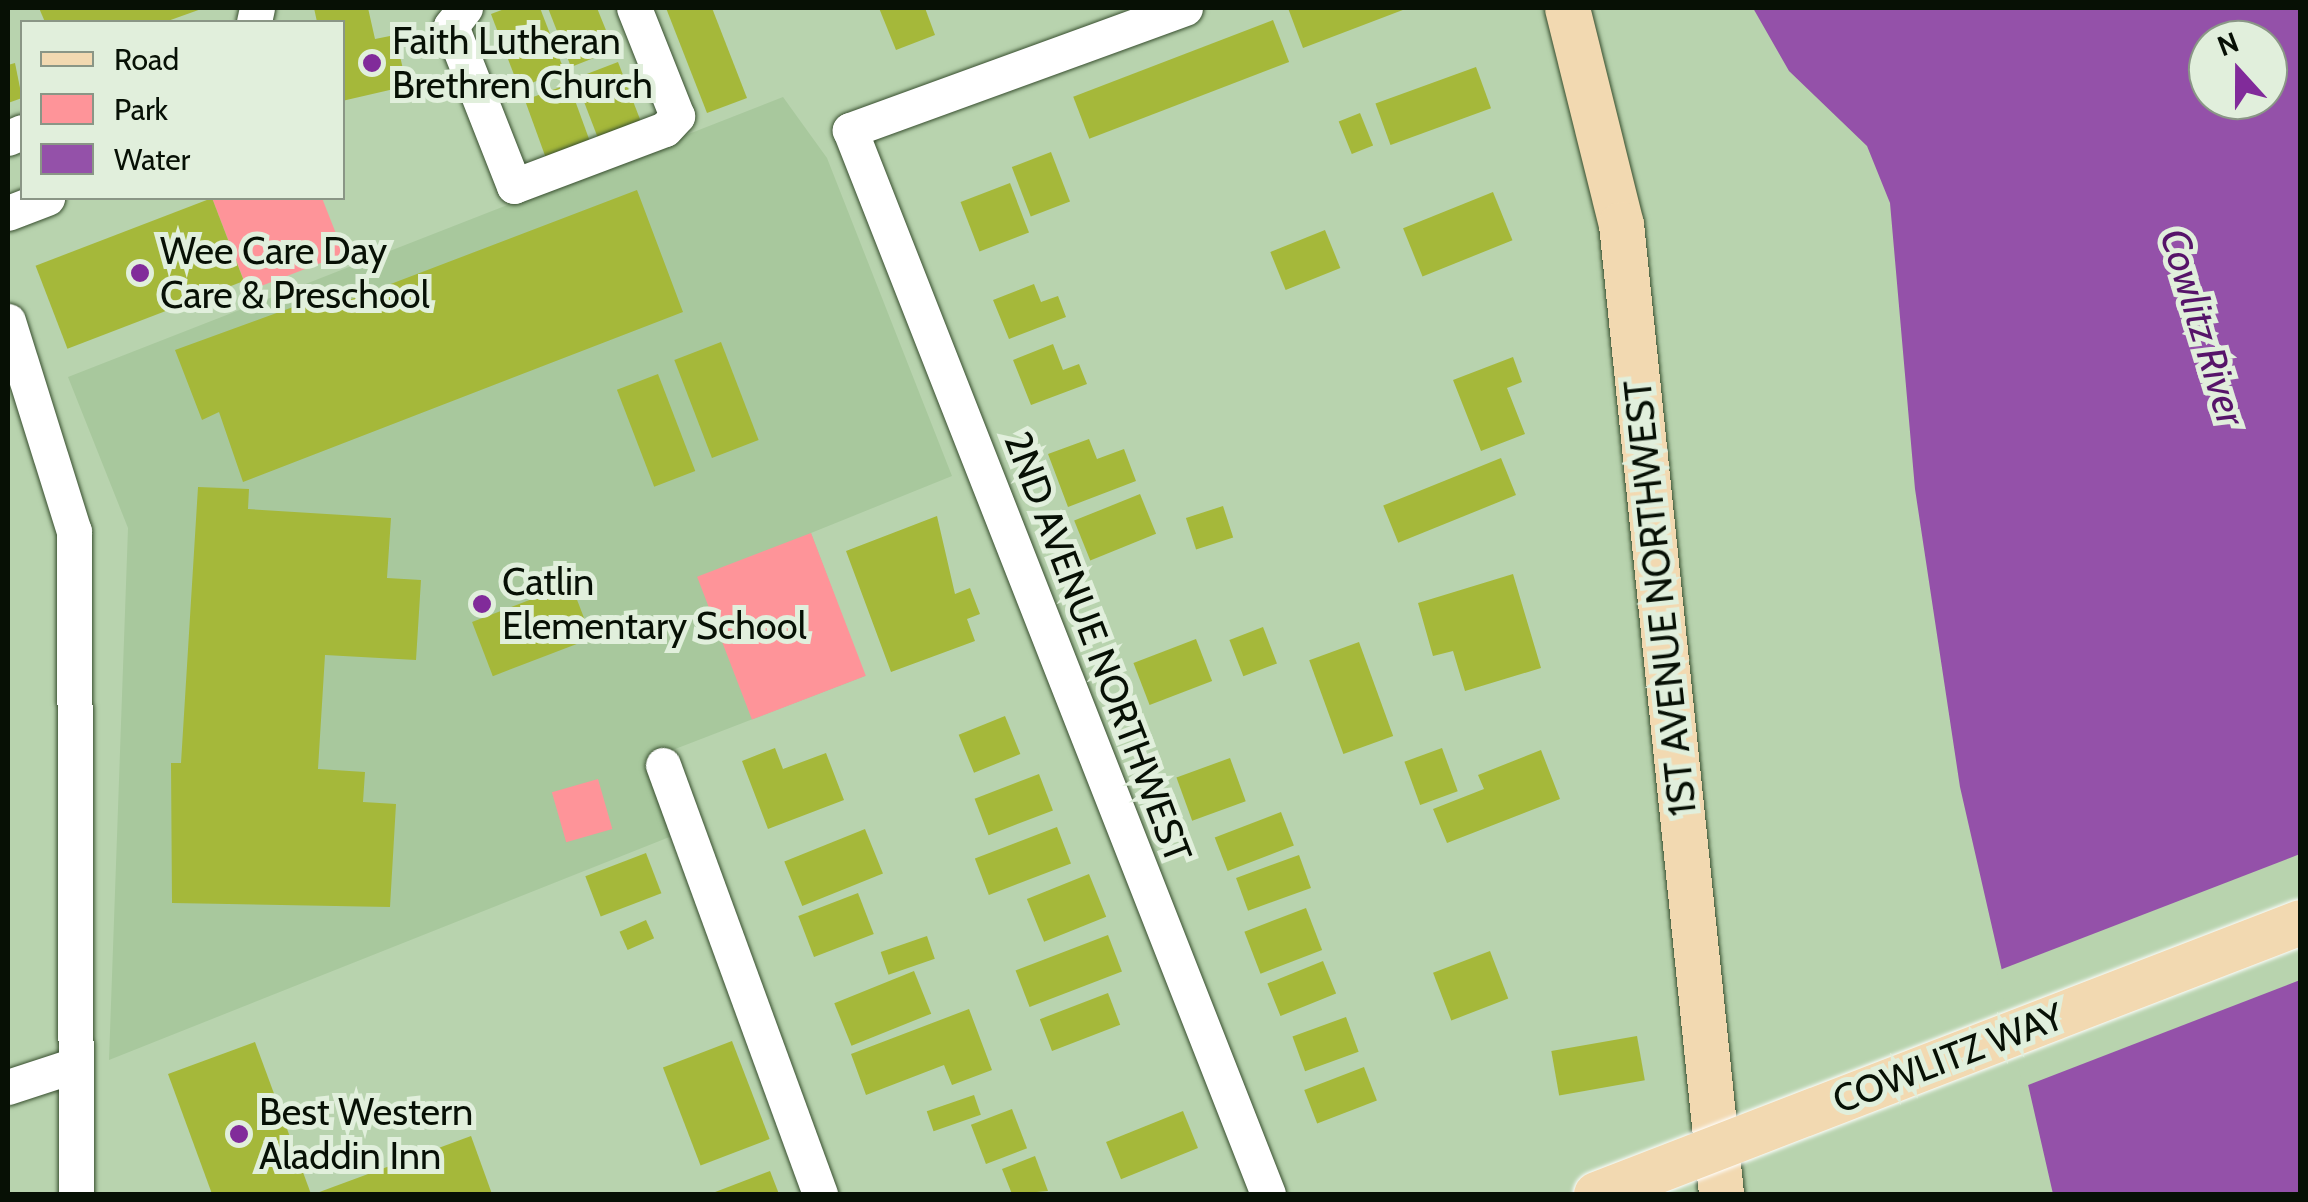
<!DOCTYPE html>
<style>
body{margin:0}
#map{position:relative;width:2308px;height:1202px;overflow:hidden;background:#b8d3ae;font-family:Cabin,sans-serif}
div>[style]{position:absolute}
[style*='--x']{left:calc(var(--x)*1px);top:calc(var(--y)*1px);width:calc(var(--w)*1px);rotate:calc(var(--a)*1deg)}
.built>*{inset:0;background:#a8c89d}
.green>*{inset:0;background:#fe9499;transform-origin:0 0}
.water>*{inset:0;background:#9451a9}
.pier>*{inset:0;background:#b8d3ae}
.building>*{inset:0;background:#a5b83a;transform-origin:0 0}
.roads{filter:drop-shadow(0 0 2px #374e2e) drop-shadow(0 0 2px #374e2e)}
.minor>*{height:35px;margin:-17.5px;padding:0 17.5px;transform-origin:17.5px;border-radius:17.5px;background:#fff}
.major>*{height:45px;margin:-22.5px;padding:0 22.5px;transform-origin:22.5px;border-radius:22.5px;background:#f2d9b1}
.bridges{filter:drop-shadow(0 0 2px #fff) drop-shadow(0 0 2px #fff)}
.major-bridge>*{height:45px;margin:-22.5px;padding:0 22.5px;transform-origin:22.5px;border-radius:22.5px;background:#f2d9b1}
.dots>*{width:28px;height:28px;translate:-50% -50%;box-sizing:border-box;border:5px solid #e1efdc;border-radius:50%}
span{translate:-50% -50%;white-space:nowrap;text-align:center;line-height:1.15;-webkit-text-stroke:10px #e1efdc;paint-order:stroke}
.poi-label{font-size:38px;color:#071005}
.left{translate:0 -50%;text-align:left}
.street-label{font-size:38px;color:#071005}
.water-label{font-size:40px;color:#561469;font-style:italic}
.frame{position:absolute;inset:0;border:10px solid #071005;pointer-events:none}
.legend{position:absolute;left:20px;top:20px;width:325px;height:180px;box-sizing:border-box;background:#e1efdc;border:2px solid #8a9686;margin:0;padding:12px 18px;list-style:none;font-size:30px;color:#071005}
.legend li{display:flex;align-items:center;gap:20px;height:50px}
.legend b{width:50px;border:2px solid #8a9686}
.north{position:absolute;left:2188px;top:20px;width:100px;height:100px;box-sizing:border-box;background:#e1efdc;border:2px solid #8a9686;border-radius:50%;rotate:339deg;font-size:28px;font-weight:700;line-height:40px;text-align:center;color:#071005}
.north::after{content:'';display:block;margin:auto;width:35px;height:45px;background:#812b9a;clip-path:polygon(50% 0,100% 100%,50% 72%,0 100%)}
</style>
<div id="map">
<div class="built">
<i style="clip-path:polygon(783px 97px,827px 158px,952px 476px,811px 533px,865px 676px,644px 761px,672px 836px,109px 1060px,128px 528px,68px 377px)"></i>
</div>
<div class="green">
<i style="clip-path:polygon(212px 198px,322px 198px,344px 254px,248px 291px)"></i>
<i style="left:811px;top:533px;width:153px;height:122px;rotate:69deg"></i>
<i style="left:598px;top:779px;width:52px;height:48px;rotate:74deg"></i>
</div>
<div class="water">
<i style="clip-path:polygon(evenodd,1753px 8px,2300px 8px,2300px 1194px,2053px 1194px,1960px 787px,1915px 489px,1890px 203px,1867px 146px,1789px 71px,1753px 8px,2208px 40px,2268px 40px,2268px 100px,2208px 100px,2208px 40px)"></i>
</div>
<div class="pier">
<i style="clip-path:polygon(2300px 854px,2300px 980px,2023px 1087px,1997px 971px)"></i>
</div>
<div class="building">
<i style="clip-path:polygon(39px 8px,204px 8px,165px 22px,45px 22px)"></i>
<i style="clip-path:polygon(314px 8px,368px 8px,375px 39px,395px 35px,407px 86px,342px 101px,342px 22px,317px 22px)"></i>
<i style="clip-path:polygon(507px 8px,540px 8px,564px 70px,519px 88px,491px 14px)"></i>
<i style="clip-path:polygon(548px 8px,597px 8px,614px 50px,571px 67px)"></i>
<i style="clip-path:polygon(666px 8px,712px 8px,747px 98px,707px 113px)"></i>
<i style="clip-path:polygon(879px 8px,925px 8px,935px 35px,896px 50px)"></i>
<i style="clip-path:polygon(1288px 8px,1408px 8px,1303px 48px)"></i>
<i style="left:1273px;top:20px;width:45px;height:214px;rotate:69deg"></i>
<i style="left:618px;top:62px;width:78px;height:46px;rotate:69deg"></i>
<i style="clip-path:polygon(15px 63px,22px 98px,8px 103px,8px 65px)"></i>
<i style="left:1476px;top:67px;width:44px;height:107px;rotate:70deg"></i>
<i style="left:569px;top:84px;width:69px;height:47px;rotate:70deg"></i>
<i style="left:1360px;top:113px;width:35px;height:23px;rotate:68deg"></i>
<i style="left:1051px;top:152px;width:53px;height:42px;rotate:69deg"></i>
<i style="left:1010px;top:183px;width:53px;height:53px;rotate:69deg"></i>
<i style="clip-path:polygon(637px 190px,683px 312px,243px 482px,219px 412px,202px 420px,175px 350px,315px 299px,320px 311px)"></i>
<i style="left:1493px;top:192px;width:52px;height:97px;rotate:68deg"></i>
<i style="left:212px;top:198px;width:89px;height:189px;rotate:69deg"></i>
<i style="left:1325px;top:230px;width:41px;height:59px;rotate:68deg"></i>
<i style="clip-path:polygon(1034px 284px,1041px 302px,1058px 296px,1066px 317px,1009px 339px,993px 300px)"></i>
<i style="left:721px;top:342px;width:105px;height:50px;rotate:69deg"></i>
<i style="clip-path:polygon(1053px 344px,1063px 370px,1079px 364px,1087px 384px,1031px 405px,1013px 360px)"></i>
<i style="clip-path:polygon(1513px 357px,1522px 382px,1507px 388px,1525px 434px,1481px 451px,1453px 380px)"></i>
<i style="left:658px;top:374px;width:104px;height:44px;rotate:69deg"></i>
<i style="clip-path:polygon(1089px 439px,1097px 459px,1124px 449px,1136px 481px,1068px 507px,1048px 454px)"></i>
<i style="left:1501px;top:458px;width:40px;height:127px;rotate:68deg"></i>
<i style="clip-path:polygon(198px 487px,249px 489px,248px 509px,391px 518px,387px 578px,421px 580px,416px 660px,325px 655px,318px 769px,365px 772px,363px 802px,396px 804px,390px 907px,172px 903px,171px 763px,181px 763px)"></i>
<i style="left:1140px;top:494px;width:43px;height:71px;rotate:68deg"></i>
<i style="left:1223px;top:506px;width:33px;height:39px;rotate:72deg"></i>
<i style="clip-path:polygon(937px 516px,955px 594px,970px 588px,980px 614px,967px 619px,975px 641px,891px 672px,846px 551px)"></i>
<i style="clip-path:polygon(1513px 574px,1541px 668px,1465px 691px,1453px 651px,1433px 656px,1418px 603px)"></i>
<i style="left:571px;top:584px;width:58px;height:106px;rotate:69deg"></i>
<i style="left:1263px;top:627px;width:39px;height:36px;rotate:69deg"></i>
<i style="left:1196px;top:639px;width:45px;height:67px;rotate:69deg"></i>
<i style="left:1359px;top:642px;width:100px;height:53px;rotate:70deg"></i>
<i style="left:1005px;top:716px;width:41px;height:50px;rotate:68deg"></i>
<i style="clip-path:polygon(775px 748px,783px 769px,826px 753px,844px 800px,768px 829px,742px 761px)"></i>
<i style="left:1442px;top:748px;width:46px;height:40px;rotate:70deg"></i>
<i style="clip-path:polygon(1541px 750px,1560px 799px,1447px 843px,1433px 809px,1484px 789px,1478px 775px)"></i>
<i style="left:1230px;top:758px;width:46px;height:57px;rotate:70deg"></i>
<i style="left:1039px;top:774px;width:39px;height:69px;rotate:69deg"></i>
<i style="left:1281px;top:812px;width:36px;height:71px;rotate:69deg"></i>
<i style="left:1057px;top:827px;width:39px;height:88px;rotate:69deg"></i>
<i style="left:865px;top:829px;width:48px;height:87px;rotate:68deg"></i>
<i style="left:646px;top:853px;width:43px;height:65px;rotate:69deg"></i>
<i style="left:1299px;top:855px;width:35px;height:67px;rotate:70deg"></i>
<i style="left:1089px;top:874px;width:46px;height:67px;rotate:68deg"></i>
<i style="left:858px;top:893px;width:44px;height:64px;rotate:69deg"></i>
<i style="left:1306px;top:908px;width:45px;height:66px;rotate:69deg"></i>
<i style="left:646px;top:920px;width:20px;height:29px;rotate:66deg"></i>
<i style="left:1108px;top:935px;width:39px;height:99px;rotate:69deg"></i>
<i style="left:927px;top:936px;width:24px;height:49px;rotate:71deg"></i>
<i style="left:1490px;top:951px;width:51px;height:61px;rotate:69deg"></i>
<i style="left:1323px;top:961px;width:35px;height:60px;rotate:68deg"></i>
<i style="left:914px;top:971px;width:46px;height:86px;rotate:68deg"></i>
<i style="left:1108px;top:993px;width:34px;height:73px;rotate:69deg"></i>
<i style="clip-path:polygon(969px 1009px,992px 1070px,952px 1085px,944px 1065px,866px 1095px,851px 1054px)"></i>
<i style="left:1346px;top:1017px;width:37px;height:57px;rotate:70deg"></i>
<i style="left:1637px;top:1036px;width:45px;height:87px;rotate:80deg"></i>
<i style="left:732px;top:1041px;width:105px;height:74px;rotate:69deg"></i>
<i style="clip-path:polygon(255px 1042px,311px 1194px,212px 1194px,168px 1074px)"></i>
<i style="left:1364px;top:1067px;width:36px;height:64px;rotate:69deg"></i>
<i style="left:974px;top:1095px;width:21px;height:50px;rotate:71deg"></i>
<i style="left:1012px;top:1109px;width:42px;height:44px;rotate:69deg"></i>
<i style="left:1183px;top:1111px;width:40px;height:83px;rotate:68deg"></i>
<i style="clip-path:polygon(471px 1136px,492px 1194px,314px 1194px)"></i>
<i style="clip-path:polygon(1035px 1156px,1048px 1191px,1012px 1194px,1002px 1169px)"></i>
<i style="clip-path:polygon(770px 1171px,779px 1194px,710px 1194px)"></i>
</div>
<div class="roads">
<div class="minor">
<i style="--x:465;--y:8;--w:23;--a:128"></i>
<i style="--x:451;--y:26;--w:172;--a:68.5"></i>
<i style="--x:514;--y:186;--w:161;--a:-20.7"></i>
<i style="--x:665;--y:129;--w:18;--a:-47"></i>
<i style="--x:677;--y:116;--w:116;--a:-111.7"></i>
<i style="--x:1185;--y:8;--w:357;--a:160"></i>
<i style="--x:850;--y:130;--w:1143;--a:68.55"></i>
<i style="--x:254;--y:22;--w:14;--a:-78"></i>
<i style="--x:8;--y:138;--w:15;--a:-23"></i>
<i style="--x:8;--y:213;--w:42;--a:-21"></i>
<i style="--x:8;--y:321;--w:220;--a:72.6"></i>
<i style="--x:74;--y:531;--w:663;--a:89.83"></i>
<i style="--x:663;--y:765;--w:457;--a:69.9"></i>
<i style="--x:8;--y:1087;--w:64;--a:-18.2"></i>
</div>
<div class="major">
<i style="--x:1567;--y:8;--w:223;--a:76"></i>
<i style="--x:1621;--y:224;--w:975;--a:84.11"></i>
</div>
</div>
<div class="bridges">
<div class="major-bridge">
<i style="--x:1596;--y:1194;--w:755;--a:-21.12"></i>
</div>
</div>
<div class="dots">
<i style="left:372px;top:63px;background:#812b9a"></i>
<i style="left:140px;top:273px;background:#812b9a"></i>
<i style="left:482px;top:604px;background:#812b9a"></i>
<i style="left:239px;top:1134px;background:#812b9a"></i>
</div>
<div class="poi-label">
<span class="left" style="left:392px;top:63px">Faith Lutheran<br>Brethren Church</span>
<span class="left" style="left:160px;top:273px">Wee Care Day<br>Care &amp; Preschool</span>
<span class="left" style="left:502px;top:604px">Catlin<br>Elementary School</span>
<span class="left" style="left:259px;top:1134px">Best Western<br>Aladdin Inn</span>
</div>
<div class="street-label">
<span style="left:1660px;top:598px;rotate:-96deg">1ST AVENUE NORTHWEST</span>
<span style="left:1098px;top:647px;rotate:69deg">2ND AVENUE NORTHWEST</span>
<span style="left:1948px;top:1058px;rotate:-21deg">COWLITZ WAY</span>
</div>
<div class="water-label">
<span style="left:2203px;top:327px;rotate:73deg">Cowlitz River</span>
</div>
<div class="frame"></div>
<ul class="legend">
<li><b style="height:12px;background:#f2d9b1"></b>Road</li>
<li><b style="height:28px;background:#fe9499"></b>Park</li>
<li><b style="height:28px;background:#9451a9"></b>Water</li>
</ul>
<div class="north">N</div>
</div>
